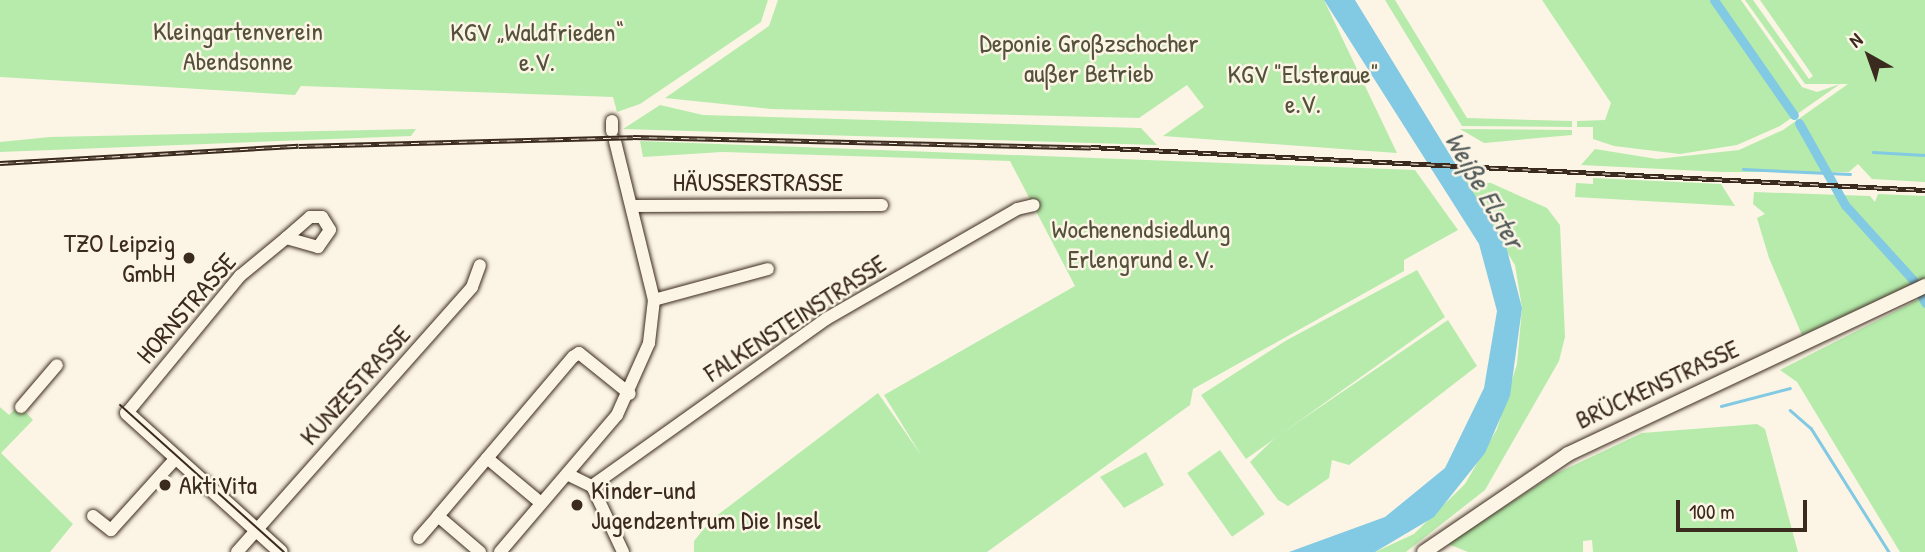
<!DOCTYPE html>
<meta charset="utf-8">
<style>
body{margin:0}
#map{position:relative;width:1925px;height:552px;overflow:hidden;background:#fcf5e5;font-family:"Patrick Hand",sans-serif}
div>[style]{position:absolute}
[style*='--x']{left:calc(var(--x)*1px);top:calc(var(--y)*1px);width:calc(var(--w)*1px);rotate:calc(var(--a)*1deg)}
.green>*{inset:0;background:#b6ebac;transform-origin:0 0}
.water>*{inset:0;background:#82c9e3}
.stream>*{height:2.5px;margin:-1.25px;padding:0 1.25px;transform-origin:1.25px;border-radius:1.25px;background:#82c9e3}
.canal>*{height:9px;margin:-4.5px;padding:0 4.5px;transform-origin:4.5px;border-radius:4.5px;background:#82c9e3}
.roads{filter:drop-shadow(0 0 2px #3b2a1e) drop-shadow(0 0 2px #3b2a1e)}
.minor>*{height:12px;margin:-6px;padding:0 6px;transform-origin:6px;border-radius:6px;background:#fcf5e5}
.major>*{height:14px;margin:-7px;padding:0 7px;transform-origin:7px;border-radius:7px;background:#fcf5e5}
.tram>*{height:2px;margin:-1px;padding:0 1px;transform-origin:1px;border-radius:1px;background:#3b2a1e}
.rail>*{height:5px;margin-top:-2.5px;transform-origin:0;background:repeating-linear-gradient(90deg,#fcf5e5 0 8px,#3b2a1e 0 16px);box-sizing:border-box;border-block:2px solid #3b2a1e}
.dots>*{width:19px;height:19px;translate:-50% -50%;box-sizing:border-box;border:4px solid #fcf5e5;border-radius:50%}
span{translate:-50% -50%;white-space:nowrap;text-align:center;line-height:1.15;-webkit-text-stroke:5px #fcf5e5;paint-order:stroke}
.park-label{font-size:26px;color:#54513a}
.street-label{font-size:26px;color:#3b2a1e}
.poi-label{font-size:26px;color:#3b2a1e}
.right{translate:-100% -50%;text-align:right}
.left{translate:0 -50%;text-align:left}
.water-label{font-size:28px;color:#505a59;font-style:italic}
.north{position:absolute;left:1834px;top:21px;width:70px;height:70px;-webkit-text-stroke:5px #fcf5e5;paint-order:stroke;rotate:320deg;font-size:19px;font-weight:700;line-height:28px;text-align:center;color:#3b2a1e}
.north::after{content:'';display:block;margin:auto;width:24px;height:32px;background:#3b2a1e;clip-path:polygon(50% 0,100% 100%,50% 72%,0 100%)}
.scale{position:absolute;left:1676px;top:500px;width:131px;height:32px;box-sizing:border-box;border:4px solid #3b2a1e;border-top:0;padding-left:9px;font-size:21px;line-height:24px;white-space:nowrap;color:#3b2a1e;-webkit-text-stroke:5px #fcf5e5;paint-order:stroke}
</style>
<div id="map">
<div class="green">
<i style="clip-path:polygon(0 0,768px 0,761px 22px,640px 104px,617px 112px,613px 97px,301px 86px,295px 95px,0 77px)"></i>
<i style="clip-path:polygon(778px 0,1324px 0,1397px 153px,1163px 136px,1204px 107px,1187px 85px,1139px 118px,771px 109px,665px 98px,769px 26px)"></i>
<i style="clip-path:polygon(1385px 0,1395px 0,1467px 118px,1572px 121px,1572px 127px,1462px 126px)"></i>
<i style="clip-path:polygon(1542px 0,1741px 0,1802px 87px,1817px 92px,1840px 84px,1780px 126px,1737px 145px,1680px 154px,1614px 146px,1593px 139px,1593px 127px,1577px 127px,1577px 121px,1605px 120px,1611px 103px)"></i>
<i style="clip-path:polygon(1745px 0,1753px 0,1809px 79px,1813px 76px,1760px 0,1925px 0,1925px 182px,1872px 179px,1858px 164px,1849px 172px,1722px 172px,1581px 165px,1595px 149px,1657px 159px,1739px 150px,1783px 130px,1848px 84px,1805px 84px)"></i>
<i style="clip-path:polygon(660px 105px,703px 115px,1141px 128px,1157px 145px,623px 129px)"></i>
<i style="clip-path:polygon(416px 129px,411px 136px,0 152px,0 142px,50px 137px)"></i>
<i style="clip-path:polygon(1460px 129px,1572px 130px,1572px 135px,1484px 143px)"></i>
<i style="clip-path:polygon(640px 141px,1415px 170px,1458px 230px,1404px 260px,1404px 271px,1193px 389px,1190px 405px,987px 552px,694px 552px,694px 541px,711px 520px,878px 393px,921px 455px,884px 395px,1075px 286px,1010px 161px,722px 152px,643px 157px)"></i>
<i style="clip-path:polygon(1593px 178px,1721px 184px,1735px 206px,1575px 197px,1576px 183px,1593px 184px)"></i>
<i style="clip-path:polygon(1463px 181px,1491px 183px,1547px 208px,1560px 225px,1565px 337px,1559px 361px,1485px 490px,1406px 552px,1375px 552px,1414px 534px,1465px 484px,1497px 429px,1517px 364px,1522px 308px,1515px 265px)"></i>
<i style="clip-path:polygon(1754px 192px,1870px 196px,1875px 202px,1878px 194px,1925px 196px,1925px 278px,1802px 335px,1769px 258px,1757px 218px,1765px 214px,1753px 204px)"></i>
<i style="clip-path:polygon(1417px 270px,1445px 317px,1246px 459px,1201px 395px,1287px 340px)"></i>
<i style="clip-path:polygon(1925px 296px,1925px 552px,1900px 552px,1797px 382px,1780px 370px)"></i>
<i style="clip-path:polygon(1448px 320px,1477px 366px,1349px 465px,1332px 460px,1329px 478px,1288px 506px,1278px 500px,1250px 462px,1276px 437px)"></i>
<i style="clip-path:polygon(19px 405px,33px 420px,1px 453px,73px 524px,50px 552px,0 552px,0 407px,9px 415px)"></i>
<i style="clip-path:polygon(1757px 424px,1765px 429px,1798px 552px,1593px 552px,1592px 540px,1583px 541px,1583px 552px,1468px 552px,1448px 544px,1553px 475px,1642px 433px)"></i>
<i style="left:1220px;top:450px;width:78px;height:40px;rotate:55deg"></i>
<i style="clip-path:polygon(1146px 452px,1164px 485px,1124px 508px,1100px 477px)"></i>
</div>
<div class="water">
<i style="clip-path:polygon(1324px 0,1355px 0,1506px 246px,1522px 308px,1510px 396px,1485px 453px,1434px 517px,1375px 552px,1289px 552px,1385px 517px,1445px 468px,1484px 388px,1497px 311px,1479px 244px)"></i>
</div>
<div class="stream">
<i style="--x:1873;--y:152;--w:52;--a:3.3"></i>
<i style="--x:1743;--y:169;--w:107;--a:2.7"></i>
<i style="--x:1721;--y:406;--w:71;--a:-14.6"></i>
<i style="--x:1790;--y:410;--w:28;--a:41"></i>
<i style="--x:1811;--y:428;--w:146;--a:57.8"></i>
</div>
<div class="canal">
<i style="--x:1714;--y:0;--w:140;--a:55.2"></i>
<i style="--x:1799;--y:123;--w:94;--a:60.7"></i>
<i style="--x:1845;--y:205;--w:101;--a:47.8"></i>
<i style="--x:1913;--y:280;--w:26;--a:62"></i>
</div>
<div class="roads">
<div class="minor">
<i style="--x:612;--y:121;--w:10;--a:90"></i>
<i style="--x:634;--y:206;--w:248;--a:-0.2"></i>
<i style="--x:654;--y:300;--w:118;--a:-15.2"></i>
<i style="--x:21;--y:407;--w:55;--a:-49.4"></i>
<i style="--x:127;--y:413;--w:178;--a:-50.5"></i>
<i style="--x:240;--y:276;--w:60;--a:-39.6"></i>
<i style="--x:286;--y:238;--w:32;--a:-41"></i>
<i style="--x:310;--y:217;--w:12;--a:0"></i>
<i style="--x:322;--y:217;--w:15;--a:58"></i>
<i style="--x:330;--y:230;--w:21;--a:125"></i>
<i style="--x:318;--y:247;--w:33;--a:-164"></i>
<i style="--x:487;--y:458;--w:70;--a:39.8"></i>
<i style="--x:567;--y:474;--w:28;--a:26"></i>
<i style="--x:592;--y:486;--w:73;--a:64.8"></i>
<i style="--x:592;--y:486;--w:287;--a:-35.5"></i>
<i style="--x:826;--y:319;--w:220;--a:-29.9"></i>
<i style="--x:1017;--y:209;--w:17;--a:-13"></i>
<i style="--x:93;--y:516;--w:23;--a:38"></i>
<i style="--x:111;--y:530;--w:97;--a:-47.9"></i>
<i style="--x:419;--y:538;--w:29;--a:-49"></i>
<i style="--x:237;--y:552;--w:354;--a:-48.4"></i>
<i style="--x:472;--y:287;--w:23;--a:-70"></i>
<i style="--x:480;--y:552;--w:55;--a:-139.4"></i>
<i style="--x:438;--y:516;--w:209;--a:-49.7"></i>
<i style="--x:573;--y:357;--w:7;--a:-34"></i>
<i style="--x:579;--y:353;--w:65;--a:38.8"></i>
<i style="--x:500;--y:552;--w:180;--a:-49.5"></i>
<i style="--x:617;--y:415;--w:79;--a:-66"></i>
<i style="--x:649;--y:343;--w:43;--a:-83.4"></i>
<i style="--x:654;--y:300;--w:164;--a:-103.8"></i>
</div>
<div class="major">
<i style="--x:127;--y:413;--w:207;--a:42.1"></i>
<i style="--x:1424;--y:552;--w:174;--a:-34.2"></i>
<i style="--x:1568;--y:454;--w:395;--a:-25.2"></i>
</div>
</div>
<div class="tram">
<i style="--x:120;--y:405;--w:220;--a:41.9"></i>
</div>
<div class="rail">
<i style="--x:0;--y:163;--w:299;--a:-3.3"></i>
<i style="--x:299;--y:146;--w:334;--a:-1.5"></i>
<i style="--x:633;--y:137;--w:458;--a:1.3"></i>
<i style="--x:1091;--y:147;--w:835;--a:2.95"></i>
</div>
<div class="dots">
<i style="left:189px;top:258px;background:#3b2a1e"></i>
<i style="left:165px;top:485px;background:#3b2a1e"></i>
<i style="left:577px;top:505px;background:#3b2a1e"></i>
</div>
<div class="park-label">
<span style="left:238px;top:46px">Kleingartenverein<br>Abendsonne</span>
<span style="left:537px;top:47px">KGV „Waldfrieden“<br>e.V.</span>
<span style="left:1089px;top:58px">Deponie Großzschocher<br>außer Betrieb</span>
<span style="left:1303px;top:89px">KGV "Elsteraue"<br>e.V.</span>
<span style="left:1141px;top:244px">Wochenendsiedlung<br>Erlengrund e.V.</span>
</div>
<div class="street-label">
<span style="left:758px;top:182px">HÄUSSERSTRASSE</span>
<span style="left:186px;top:308px;rotate:-49deg">HORNSTRASSE</span>
<span style="left:795px;top:318px;rotate:-33deg">FALKENSTEINSTRASSE</span>
<span style="left:1657px;top:384px;rotate:-25deg">BRÜCKENSTRASSE</span>
<span style="left:355px;top:385px;rotate:-48deg">KUNZESTRASSE</span>
</div>
<div class="poi-label">
<span class="right" style="left:175px;top:258px">TZO Leipzig<br>GmbH</span>
<span class="left" style="left:179px;top:485px">AktiVita</span>
<span class="left" style="left:591px;top:505px">Kinder-und<br>Jugendzentrum Die Insel</span>
</div>
<div class="water-label">
<span style="left:1485px;top:190px;rotate:60deg">Weiße Elster</span>
</div>
<div class="north">N</div>
<div class="scale">100 m</div>
</div>
